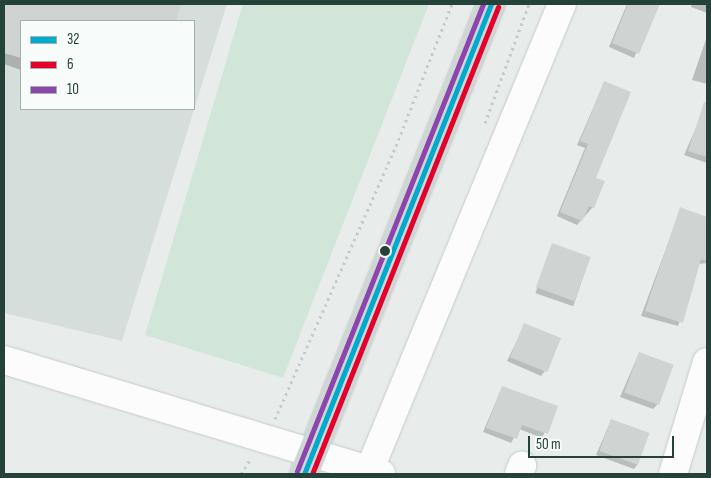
<!DOCTYPE html>
<style>
body{margin:0}
#map{position:relative;width:711px;height:478px;overflow:hidden;background:#e8edeb;font-family:"Sofia Sans Condensed",sans-serif}
div>[style]{position:absolute}
[style*='--x']{left:calc(var(--x)*1px);top:calc(var(--y)*1px);width:calc(var(--w)*1px);rotate:calc(var(--a)*1deg)}
.built>*{inset:0;background:#d6dedb}
.green>*{inset:0;background:#d1e6d8}
.shadow>*{inset:0;background:#0003;transform-origin:0 0}
.building>*{inset:0;background:#cfd4d2;transform-origin:0 0}
.path>*{height:3px;margin-top:-1.5px;transform-origin:0;background:repeating-linear-gradient(90deg,#c3ccca 0 2.5px,transparent 0 6.5px)}
.roads{filter:drop-shadow(0 0 1px #c5cac8) drop-shadow(0 0 1px #c5cac8)}
.minor>*{height:28px;margin:-14px;padding:0 14px;transform-origin:14px;border-radius:14px;background:#fcfcfc}
.major>*{height:28px;margin:-14px;padding:0 14px;transform-origin:14px;border-radius:14px;background:#cfd7d5}
.bus-1>*{height:5px;margin:-2.5px;padding:0 2.5px;transform-origin:2.5px;border-radius:2.5px;background:#00a9ce}
.bus-2>*{height:5px;margin:-2.5px;padding:0 2.5px;transform-origin:2.5px;border-radius:2.5px;background:#e4002b}
.bus-3>*{height:5px;margin:-2.5px;padding:0 2.5px;transform-origin:2.5px;border-radius:2.5px;background:#8e44ad}
.dots>*{width:14px;height:14px;translate:-50% -50%;box-sizing:border-box;border:2px solid #f7fbf9;border-radius:50%}
span{translate:-50% -50%;white-space:nowrap;text-align:center;line-height:1.15;-webkit-text-stroke:5px #f7fbf9;paint-order:stroke}
.frame{position:absolute;inset:0;border:5px solid #24423a;pointer-events:none}
.legend{position:absolute;left:20px;top:20px;width:175px;height:90px;box-sizing:border-box;background:#f7fbf9;border:1px solid #a3b1ad;margin:0;padding:6px 9px;list-style:none;font-size:15px;color:#24423a}
.legend li{display:flex;align-items:center;gap:10px;height:25px}
.legend b{width:25px;border:1px solid #a3b1ad}
.scale{position:absolute;left:528px;top:436px;width:146px;height:22px;box-sizing:border-box;border:2px solid #24423a;border-top:0;padding-left:6px;font-size:15px;line-height:18px;white-space:nowrap;color:#24423a;-webkit-text-stroke:4px #f7fbf9;paint-order:stroke}
</style>
<div id="map">
<div class="built">
<i style="clip-path:polygon(evenodd,4px 4px,227px 4px,122px 341px,4px 313px,4px 4px,21px 21px,194px 21px,194px 109px,21px 109px,21px 21px)"></i>
</div>
<div class="green">
<i style="clip-path:polygon(243px 4px,429px 4px,283px 378px,145px 335px)"></i>
</div>
<div class="shadow">
<i style="clip-path:polygon(4px 4px,180px 4px,175px 21px,21px 21px,21px 70px,4px 64px)"></i>
<i style="clip-path:polygon(627px 4px,656px 10px,634px 58px,609px 47px)"></i>
<i style="clip-path:polygon(692px 4px,707px 4px,707px 13px,691px 7px)"></i>
<i style="clip-path:polygon(706px 39px,707px 40px,707px 84px,692px 80px)"></i>
<i style="clip-path:polygon(604px 83px,595px 178px,603px 182px,593px 207px,577px 225px,557px 216px,585px 148px,577px 145px)"></i>
<i style="clip-path:polygon(699px 121px,707px 124px,707px 163px,684px 155px)"></i>
<i style="clip-path:polygon(681px 208px,707px 218px,707px 263px,699px 264px,678px 326px,641px 316px)"></i>
<i style="left:552px;top:245px;width:40px;height:51px;rotate:19deg"></i>
<i style="clip-path:polygon(525px 324px,545px 371px,541px 376px,507px 361px)"></i>
<i style="clip-path:polygon(639px 353px,657px 405px,653px 409px,620px 397px)"></i>
<i style="clip-path:polygon(502px 387px,556px 407px,542px 438px,519px 429px,511px 443px,483px 432px)"></i>
<i style="clip-path:polygon(611px 420px,638px 464px,634px 469px,596px 455px)"></i>
</div>
<div class="building">
<i style="clip-path:polygon(4px 4px,181px 4px,176px 21px,21px 21px,21px 58px,4px 53px)"></i>
<i style="clip-path:polygon(628px 4px,660px 4px,639px 54px,612px 43px)"></i>
<i style="clip-path:polygon(604px 81px,631px 92px,596px 178px,605px 181px,594px 208px,589px 206px,582px 221px,560px 212px,588px 144px,580px 141px)"></i>
<i style="clip-path:polygon(704px 102px,707px 102px,707px 157px,688px 151px)"></i>
<i style="clip-path:polygon(680px 207px,707px 217px,707px 261px,701px 259px,683px 323px,645px 311px)"></i>
<i style="left:552px;top:243px;width:41px;height:47px;rotate:20deg"></i>
<i style="left:524px;top:323px;width:40px;height:37px;rotate:22deg"></i>
<i style="left:639px;top:352px;width:37px;height:43px;rotate:20deg"></i>
<i style="clip-path:polygon(502px 386px,558px 406px,548px 434px,522px 425px,517px 439px,486px 428px)"></i>
<i style="left:611px;top:419px;width:41px;height:34px;rotate:20deg"></i>
</div>
<div class="path">
<i style="--x:485;--y:123;--w:127;--a:-69.7"></i>
<i style="--x:275;--y:419;--w:299;--a:-66.1"></i>
<i style="--x:396;--y:146;--w:153;--a:-68.5"></i>
<i style="--x:241;--y:474;--w:19;--a:-58"></i>
</div>
<div class="roads">
<div class="minor">
<i style="--x:4;--y:360;--w:394;--a:16.8"></i>
<i style="--x:369;--y:471;--w:505;--a:-67.55"></i>
<i style="--x:519;--y:474;--w:9;--a:-69"></i>
<i style="--x:673;--y:474;--w:117;--a:-73.1"></i>
</div>
<div class="major">
<i style="--x:304;--y:474;--w:506;--a:-68.3"></i>
</div>
</div>
<div class="bus-1">
<i style="--x:304;--y:474;--w:506;--a:-68.3"></i>
</div>
<div class="bus-2">
<i style="--x:312;--y:474;--w:503;--a:-68.28"></i>
</div>
<div class="bus-3">
<i style="--x:297;--y:471;--w:503;--a:-68.28"></i>
</div>
<div class="dots">
<i style="left:385px;top:251px;background:#24423a"></i>
</div>
<div class="frame"></div>
<ul class="legend">
<li><b style="height:6px;background:#00a9ce"></b>32</li>
<li><b style="height:6px;background:#e4002b"></b>6</li>
<li><b style="height:6px;background:#8e44ad"></b>10</li>
</ul>
<div class="scale">50 m</div>
</div>
